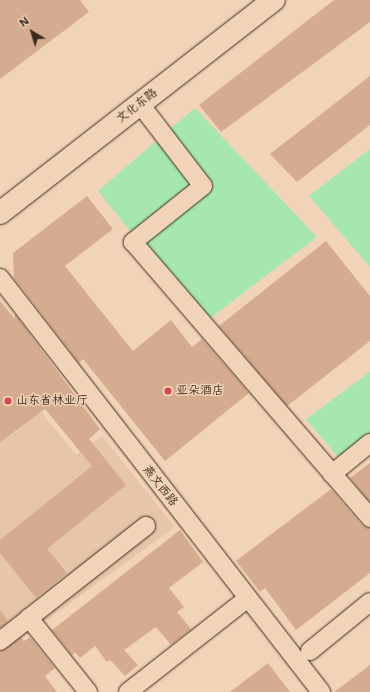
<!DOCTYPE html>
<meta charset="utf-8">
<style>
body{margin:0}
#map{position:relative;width:370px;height:692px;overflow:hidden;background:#f1d4b7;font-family:"Shantell Sans","LXGW WenKai TC",sans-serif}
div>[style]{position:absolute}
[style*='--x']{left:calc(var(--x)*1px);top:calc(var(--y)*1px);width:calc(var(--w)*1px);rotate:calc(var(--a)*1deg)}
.built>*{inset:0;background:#e6c5a8}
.green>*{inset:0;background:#a6e7af}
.building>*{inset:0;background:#d6ac90}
.roads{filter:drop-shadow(0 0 1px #3b2a1e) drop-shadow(0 0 1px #3b2a1e)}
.minor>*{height:18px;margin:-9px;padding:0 9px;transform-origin:9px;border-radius:9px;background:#f1d4b7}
.secondary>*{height:22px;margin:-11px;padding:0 11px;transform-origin:11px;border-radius:11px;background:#f1d4b7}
.dots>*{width:11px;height:11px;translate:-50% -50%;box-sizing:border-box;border:2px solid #f1d4b7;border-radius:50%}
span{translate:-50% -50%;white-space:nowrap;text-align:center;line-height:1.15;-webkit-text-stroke:3px #f1d4b7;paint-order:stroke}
.street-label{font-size:12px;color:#3b2a1e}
.poi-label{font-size:12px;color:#3b2a1e}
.left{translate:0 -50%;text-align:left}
.north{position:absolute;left:12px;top:12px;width:40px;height:40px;-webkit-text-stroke:3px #f1d4b7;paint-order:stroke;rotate:322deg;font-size:11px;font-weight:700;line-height:16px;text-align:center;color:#3b2a1e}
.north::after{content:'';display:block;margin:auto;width:14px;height:18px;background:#3b2a1e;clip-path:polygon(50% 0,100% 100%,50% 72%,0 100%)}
</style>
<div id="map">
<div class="built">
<i style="clip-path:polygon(0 361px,76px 455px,102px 436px,175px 527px,0 654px)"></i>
</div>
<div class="green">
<i style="clip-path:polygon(195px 108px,317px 237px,204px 323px,98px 191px)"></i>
<i style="clip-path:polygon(370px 149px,370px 267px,309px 196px)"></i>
<i style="clip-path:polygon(370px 372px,370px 445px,343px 463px,306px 419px)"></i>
</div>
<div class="building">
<i style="clip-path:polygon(0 0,80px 0,89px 12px,0 79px)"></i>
<i style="clip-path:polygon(334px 0,370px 0,370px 22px,221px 132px,199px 105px)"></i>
<i style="clip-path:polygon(370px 76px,370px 125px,297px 182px,270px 154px)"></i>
<i style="clip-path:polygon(87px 196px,113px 229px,65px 266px,133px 351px,171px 320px,192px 347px,202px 339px,249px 393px,165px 461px,83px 359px,79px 363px,14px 278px,13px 253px)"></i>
<i style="clip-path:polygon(326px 241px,370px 296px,370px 341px,287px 406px,219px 326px)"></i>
<i style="clip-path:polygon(0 301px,15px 319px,15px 314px,100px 429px,89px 439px,126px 485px,47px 549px,67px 573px,36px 598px,0 553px,0 540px,92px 466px,45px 409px,0 442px)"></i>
<i style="clip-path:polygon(370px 463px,370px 502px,350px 478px)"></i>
<i style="clip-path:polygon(331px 489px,362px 525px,370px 528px,370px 573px,296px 630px,265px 588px,260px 592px,236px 561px)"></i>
<i style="clip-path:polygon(180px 530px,203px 562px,169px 588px,184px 607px,177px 612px,191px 629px,171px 645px,156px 627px,124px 650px,138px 665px,125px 676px,110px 660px,107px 662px,95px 646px,80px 658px,75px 652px,72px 655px,52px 630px)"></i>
<i style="clip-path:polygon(0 610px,8px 621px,0 628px)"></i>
<i style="clip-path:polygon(21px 637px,24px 641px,30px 637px,55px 668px,45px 676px,57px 692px,0 692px,0 651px)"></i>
<i style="clip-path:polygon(268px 663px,290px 692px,230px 692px)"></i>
<i style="clip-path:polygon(370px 665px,370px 692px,334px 692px)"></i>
</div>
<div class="roads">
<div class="minor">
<i style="--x:140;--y:104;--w:103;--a:52.5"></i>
<i style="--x:203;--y:186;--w:90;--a:141.3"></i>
<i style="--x:133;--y:242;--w:364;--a:49.3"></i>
<i style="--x:0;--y:278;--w:524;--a:52.21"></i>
<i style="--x:332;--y:474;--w:49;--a:-39.2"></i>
<i style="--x:0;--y:641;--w:37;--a:-38"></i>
<i style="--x:310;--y:651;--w:77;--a:-39.2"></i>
<i style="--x:88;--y:692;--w:95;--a:-128.6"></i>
<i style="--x:29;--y:618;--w:149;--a:-38.2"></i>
<i style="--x:128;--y:692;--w:152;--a:-38.1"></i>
</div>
<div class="secondary">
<i style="--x:0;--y:213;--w:347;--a:-37.9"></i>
</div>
</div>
<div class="dots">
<i style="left:168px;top:391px;background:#d1495b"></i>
<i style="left:8px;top:401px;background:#d1495b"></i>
</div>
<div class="street-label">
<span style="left:137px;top:106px;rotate:-38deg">文化东路</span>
<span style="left:160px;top:486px;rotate:52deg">燕文西路</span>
</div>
<div class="poi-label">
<span class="left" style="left:176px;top:391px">亚朵酒店</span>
<span class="left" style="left:16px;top:401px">山东省林业厅</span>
</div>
<div class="north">N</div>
</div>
